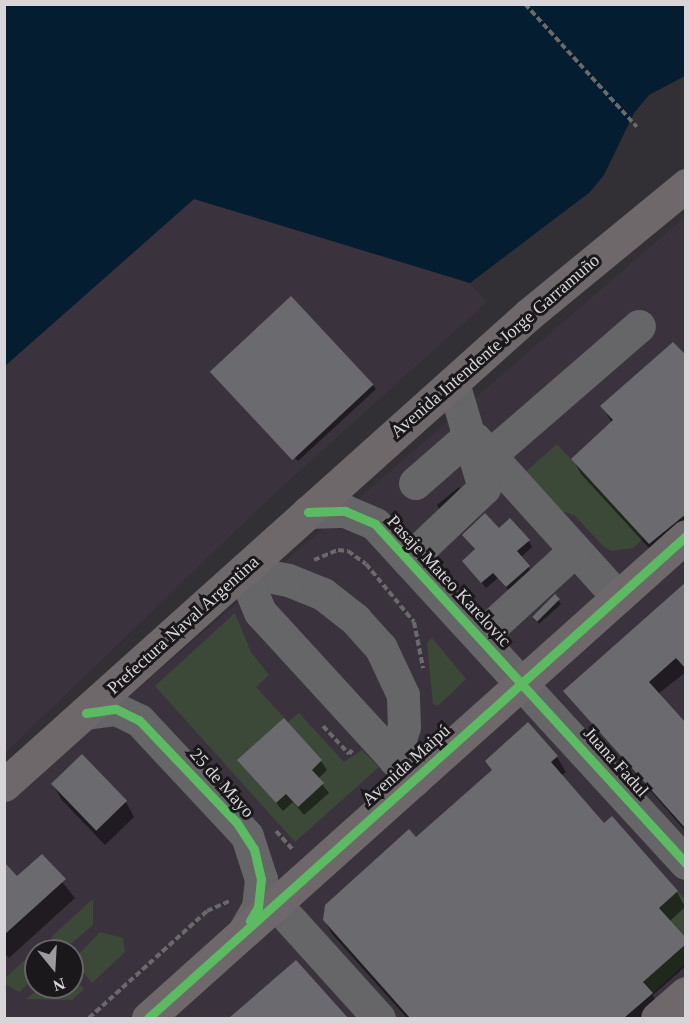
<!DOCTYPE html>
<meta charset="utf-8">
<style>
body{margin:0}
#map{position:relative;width:690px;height:1023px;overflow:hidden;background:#323034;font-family:"Times New Roman",serif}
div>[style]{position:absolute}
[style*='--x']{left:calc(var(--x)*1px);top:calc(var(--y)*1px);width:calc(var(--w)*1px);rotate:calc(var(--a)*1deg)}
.built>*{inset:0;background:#3a333d}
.green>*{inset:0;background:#3c4938}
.water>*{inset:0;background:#041d31}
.shadow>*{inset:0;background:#0007}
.building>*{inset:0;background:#6b6a6e;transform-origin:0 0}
.path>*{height:4px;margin-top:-2px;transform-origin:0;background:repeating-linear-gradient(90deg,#6b6a6b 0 6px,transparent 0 9px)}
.minor>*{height:33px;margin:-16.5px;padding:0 16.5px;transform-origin:16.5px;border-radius:16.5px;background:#666567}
.major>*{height:33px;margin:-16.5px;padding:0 16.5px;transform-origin:16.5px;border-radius:16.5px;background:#6f686b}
.cycleway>*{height:9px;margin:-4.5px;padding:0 4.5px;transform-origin:4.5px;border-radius:4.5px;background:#5cba63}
span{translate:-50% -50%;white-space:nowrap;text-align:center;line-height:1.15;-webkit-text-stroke:6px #1a181b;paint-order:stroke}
.street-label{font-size:18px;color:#d7d5d8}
.frame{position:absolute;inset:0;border:6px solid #d7d5d8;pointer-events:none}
.north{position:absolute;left:24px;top:939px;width:60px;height:60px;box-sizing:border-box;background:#1a181b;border:2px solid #666467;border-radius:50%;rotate:162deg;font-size:16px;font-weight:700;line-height:24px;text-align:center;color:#d7d5d8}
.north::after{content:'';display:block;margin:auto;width:21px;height:27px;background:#9d9b9f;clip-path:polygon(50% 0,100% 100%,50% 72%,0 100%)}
</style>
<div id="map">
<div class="built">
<i style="clip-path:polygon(194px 199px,470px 283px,487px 302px,273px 495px,5px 753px,5px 366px)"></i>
<i style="clip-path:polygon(evenodd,685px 217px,685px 1018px,5px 1018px,4px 804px,685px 217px,36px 951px,72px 951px,72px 987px,36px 987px,36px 951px)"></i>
</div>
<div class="green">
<i style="clip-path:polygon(557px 444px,644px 538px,633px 548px,612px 551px,604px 547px,574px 515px,561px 511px,520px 477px)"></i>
<i style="clip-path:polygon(235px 613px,251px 652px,269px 675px,256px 687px,288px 722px,299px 713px,344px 762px,362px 750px,379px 767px,295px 842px,155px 686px)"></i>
<i style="clip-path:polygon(432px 638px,466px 679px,438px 706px,433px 704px,427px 643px)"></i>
<i style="clip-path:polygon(678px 891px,685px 900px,685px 964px,653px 993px,613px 948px)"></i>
<i style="clip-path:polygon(93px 899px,93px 925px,72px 943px,58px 944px,51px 937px)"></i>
<i style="clip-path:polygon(100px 932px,123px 938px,125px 952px,92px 983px,79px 967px,78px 955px)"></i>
<i style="clip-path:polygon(43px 944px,50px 951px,36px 951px,36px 977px,19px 992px,7px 985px,5px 978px)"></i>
<i style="clip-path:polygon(72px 977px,84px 989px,72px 1000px,26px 999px,41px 987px,72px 987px)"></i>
</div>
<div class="water">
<i style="clip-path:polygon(5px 4px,685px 5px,685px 76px,649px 95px,634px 113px,604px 175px,590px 192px,470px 283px,194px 199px,5px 366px)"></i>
</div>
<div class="shadow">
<i style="clip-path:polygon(685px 358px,686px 534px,658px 558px,581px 474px,573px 459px,612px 423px,602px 406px)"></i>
<i style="clip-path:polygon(211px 371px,373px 385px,376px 389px,298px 461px)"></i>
<i style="clip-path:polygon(459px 487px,461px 490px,440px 511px,437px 505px)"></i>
<i style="clip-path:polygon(499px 530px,529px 541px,532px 547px,521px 557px,532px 573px,511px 593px,498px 578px,486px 588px,464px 561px,476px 551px,464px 535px)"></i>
<i style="clip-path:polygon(686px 583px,686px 672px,658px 694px,686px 726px,686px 832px,565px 691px)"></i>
<i style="clip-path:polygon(558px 600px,561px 604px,539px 624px,533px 616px)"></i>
<i style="clip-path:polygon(528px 724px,557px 757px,566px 772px,561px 776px,604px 825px,612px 818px,677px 892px,685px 907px,669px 922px,686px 941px,686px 966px,653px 995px,660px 1009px,649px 1018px,407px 1018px,333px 935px,324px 920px,493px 771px,487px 761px)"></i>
<i style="clip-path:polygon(239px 761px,321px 761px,327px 770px,318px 779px,329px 793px,304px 815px,293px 802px,283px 811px)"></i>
<i style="clip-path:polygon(53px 784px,126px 802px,134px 817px,105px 845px,61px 799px)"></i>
<i style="clip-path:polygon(41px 856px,75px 898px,9px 958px,4px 953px,4px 864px,17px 878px)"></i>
<i style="clip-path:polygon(295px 962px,346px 1018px,232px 1018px)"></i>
</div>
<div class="building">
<i style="left:291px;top:296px;width:121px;height:111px;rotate:47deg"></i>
<i style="clip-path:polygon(673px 342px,686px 355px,686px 514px,649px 544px,571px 459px,613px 420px,600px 406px)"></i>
<i style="clip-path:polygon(485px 513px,499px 528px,510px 518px,530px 540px,517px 551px,530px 566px,506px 587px,493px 573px,481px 583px,462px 561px,475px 549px,462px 535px)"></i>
<i style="clip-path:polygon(686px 582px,686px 669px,676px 658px,649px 682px,686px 723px,686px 829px,563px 691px)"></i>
<i style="left:555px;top:594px;width:7px;height:32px;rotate:45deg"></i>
<i style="clip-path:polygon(284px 718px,322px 760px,312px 770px,324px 783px,298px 807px,286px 794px,276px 803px,237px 760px)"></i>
<i style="clip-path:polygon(528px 722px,558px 756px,551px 762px,604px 823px,612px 816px,678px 891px,659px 908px,686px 938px,686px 944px,643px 982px,653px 993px,624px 1018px,410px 1018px,323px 920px,325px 905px,409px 829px,416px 837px,492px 770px,485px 761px)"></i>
<i style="left:82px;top:754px;width:65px;height:43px;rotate:46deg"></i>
<i style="clip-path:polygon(42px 854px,66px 879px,4px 935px,4px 862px,17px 876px)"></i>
<i style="clip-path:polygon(296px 960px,348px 1018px,229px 1018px)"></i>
</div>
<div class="path">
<i style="--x:525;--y:4;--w:166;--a:47.7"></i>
<i style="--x:314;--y:560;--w:26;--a:-23"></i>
<i style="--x:338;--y:550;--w:10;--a:6"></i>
<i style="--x:348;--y:551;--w:22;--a:36"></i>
<i style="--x:366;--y:564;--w:75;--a:50.4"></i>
<i style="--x:414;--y:622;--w:47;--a:78.9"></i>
<i style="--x:323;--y:726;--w:38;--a:47"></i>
<i style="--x:349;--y:754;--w:5;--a:-53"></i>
<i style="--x:276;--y:831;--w:25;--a:48"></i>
<i style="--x:89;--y:1018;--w:159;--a:-42.2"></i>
<i style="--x:207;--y:911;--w:24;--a:-24"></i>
</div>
<div class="minor">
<i style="--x:490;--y:455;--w:197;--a:-40.9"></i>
<i style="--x:415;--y:483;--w:64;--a:-41.2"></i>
<i style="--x:463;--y:441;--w:12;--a:-9"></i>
<i style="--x:475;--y:439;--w:213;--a:47.9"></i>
<i style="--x:308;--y:512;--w:37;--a:-2"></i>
<i style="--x:345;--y:511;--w:33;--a:23"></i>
<i style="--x:375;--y:524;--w:460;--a:47.5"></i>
<i style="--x:408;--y:560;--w:105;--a:-43.5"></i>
<i style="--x:484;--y:488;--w:109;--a:-106.4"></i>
<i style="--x:480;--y:637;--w:129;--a:-42.5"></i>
<i style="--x:86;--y:713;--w:30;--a:-8"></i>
<i style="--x:116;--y:709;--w:25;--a:26"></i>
<i style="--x:139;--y:720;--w:158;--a:47"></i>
<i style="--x:247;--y:836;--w:45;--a:72"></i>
<i style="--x:261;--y:879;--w:28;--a:96"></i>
<i style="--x:258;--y:907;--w:28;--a:120"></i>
<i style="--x:394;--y:759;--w:34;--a:-73"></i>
<i style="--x:404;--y:727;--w:32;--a:-92"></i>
<i style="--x:403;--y:695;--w:52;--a:-115.1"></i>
<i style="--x:381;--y:648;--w:39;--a:-132"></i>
<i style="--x:355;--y:619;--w:41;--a:-142"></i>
<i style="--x:323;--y:594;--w:38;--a:-158"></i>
<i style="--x:288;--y:580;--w:46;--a:-168.7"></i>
<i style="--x:243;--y:571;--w:44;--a:67.5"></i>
<i style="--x:260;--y:612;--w:228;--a:47.5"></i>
<i style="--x:275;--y:903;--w:155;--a:47.9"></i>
</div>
<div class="major">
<i style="--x:4;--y:785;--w:704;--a:-41.89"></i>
<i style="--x:528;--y:315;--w:205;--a:-39.4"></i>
<i style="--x:148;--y:1018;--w:722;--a:-41.86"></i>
<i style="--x:657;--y:1018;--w:38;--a:-41"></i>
</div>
<div class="cycleway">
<i style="--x:308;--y:512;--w:37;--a:-2"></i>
<i style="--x:345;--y:511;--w:33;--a:23"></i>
<i style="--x:375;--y:524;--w:460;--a:47.5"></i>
<i style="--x:86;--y:713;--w:30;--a:-8"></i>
<i style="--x:116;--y:709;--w:25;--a:26"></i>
<i style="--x:139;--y:720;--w:142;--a:46.4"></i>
<i style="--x:237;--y:823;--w:31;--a:57"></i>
<i style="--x:254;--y:849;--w:31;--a:77"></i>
<i style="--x:261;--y:879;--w:28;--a:96"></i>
<i style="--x:258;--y:907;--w:16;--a:120"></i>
<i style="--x:148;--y:1018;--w:722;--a:-41.86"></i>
</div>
<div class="street-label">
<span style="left:495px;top:346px;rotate:-41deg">Avenida Intendente Jorge Garramuño</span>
<span style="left:449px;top:581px;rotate:47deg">Pasaje Mateo Karelovic</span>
<span style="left:183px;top:625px;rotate:-42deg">Prefectura Naval Argentina</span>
<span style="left:616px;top:762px;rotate:48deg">Juana Fadul</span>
<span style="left:406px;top:765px;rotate:-42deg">Avenida Maipú</span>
<span style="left:222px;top:783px;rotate:48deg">25 de Mayo</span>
</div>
<div class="frame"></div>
<div class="north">N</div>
</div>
